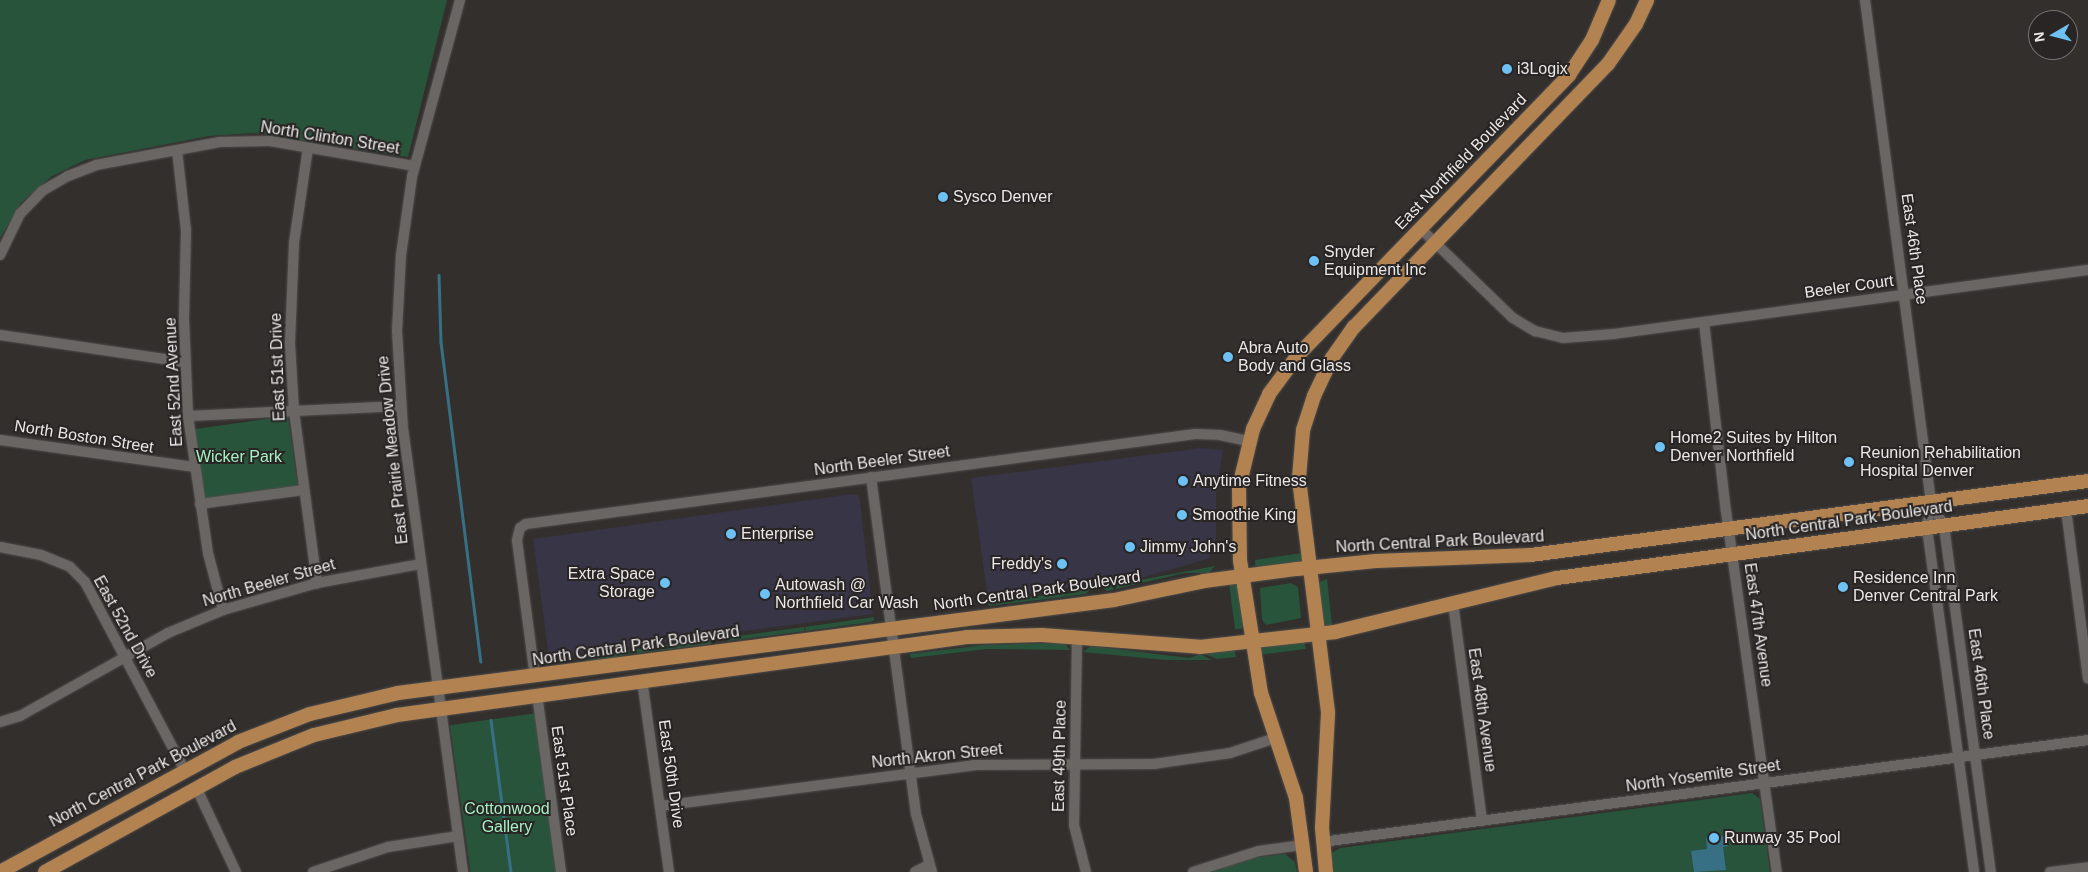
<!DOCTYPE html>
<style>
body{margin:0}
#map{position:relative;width:2088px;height:872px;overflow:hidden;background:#322f2d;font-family:Arial,sans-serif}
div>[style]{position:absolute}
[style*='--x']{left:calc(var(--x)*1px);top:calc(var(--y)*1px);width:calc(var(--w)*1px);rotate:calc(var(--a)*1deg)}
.commercial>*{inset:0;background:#373546}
.green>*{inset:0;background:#28543b;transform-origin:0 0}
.water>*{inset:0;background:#377084}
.stream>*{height:2.5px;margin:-1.25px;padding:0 1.25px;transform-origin:1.25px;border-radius:1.25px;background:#377084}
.roads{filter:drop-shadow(0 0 1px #504d4c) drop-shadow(0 0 1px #504d4c)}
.minor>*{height:10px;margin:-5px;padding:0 5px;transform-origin:5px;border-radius:5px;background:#696664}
.major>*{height:14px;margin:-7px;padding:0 7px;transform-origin:7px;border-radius:7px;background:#b28351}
.dots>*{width:14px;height:14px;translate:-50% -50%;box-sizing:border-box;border:2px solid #282524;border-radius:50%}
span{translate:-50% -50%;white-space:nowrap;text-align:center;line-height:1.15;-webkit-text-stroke:4px #282524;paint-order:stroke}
.poi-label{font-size:16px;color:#eae8e7}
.left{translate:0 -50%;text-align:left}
.right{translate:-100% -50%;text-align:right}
.street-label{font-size:16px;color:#eae8e7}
.park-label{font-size:16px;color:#a6f1c3}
.north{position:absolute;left:2028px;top:10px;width:50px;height:50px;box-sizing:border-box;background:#282524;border:1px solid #767372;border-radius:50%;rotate:262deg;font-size:14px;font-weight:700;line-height:20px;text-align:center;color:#eae8e7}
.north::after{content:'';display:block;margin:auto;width:18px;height:22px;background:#6ec2f3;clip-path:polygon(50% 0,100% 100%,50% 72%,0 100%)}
</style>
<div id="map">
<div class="commercial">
<i style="clip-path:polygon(1201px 448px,1223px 450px,1216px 494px,1216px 545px,1208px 559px,1144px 577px,988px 599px,971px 478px)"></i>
<i style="clip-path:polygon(852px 494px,858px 495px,860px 501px,873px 614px,549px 657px,533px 539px)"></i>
</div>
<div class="green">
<i style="clip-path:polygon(0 0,447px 0,408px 157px,254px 133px,209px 136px,85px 160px,52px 176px,21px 203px,0 238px)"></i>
<i style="left:288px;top:416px;width:75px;height:97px;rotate:82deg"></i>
<i style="clip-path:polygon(1302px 553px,1302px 560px,1299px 562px,1258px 568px,1255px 565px,1255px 560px)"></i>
<i style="clip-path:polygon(1215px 566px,1209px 573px,1185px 573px,1107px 591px,1102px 587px)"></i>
<i style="clip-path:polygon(1327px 579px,1332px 625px,1327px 626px,1323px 624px,1317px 583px)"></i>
<i style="clip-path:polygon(1229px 583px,1238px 583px,1244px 625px,1241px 629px,1235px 629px)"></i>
<i style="clip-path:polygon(1291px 583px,1298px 587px,1301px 618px,1266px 625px,1262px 620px,1260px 588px)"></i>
<i style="clip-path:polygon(1090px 589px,1086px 594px,989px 606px,988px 603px)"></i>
<i style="clip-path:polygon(874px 617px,874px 620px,870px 622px,806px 631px,805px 627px)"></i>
<i style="clip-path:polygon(804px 627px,805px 631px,728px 641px,724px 638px)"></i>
<i style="clip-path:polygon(714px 639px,710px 644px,631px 654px,631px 650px)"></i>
<i style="clip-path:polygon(1304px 642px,1306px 649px,1258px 655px,1260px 646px)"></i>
<i style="clip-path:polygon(1056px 643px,1065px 644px,1070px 650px,987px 649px,911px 658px,910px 654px,984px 645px)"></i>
<i style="clip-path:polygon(1091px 646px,1190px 658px,1200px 654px,1212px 660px,1165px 660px,1083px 652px)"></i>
<i style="clip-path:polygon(1234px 649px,1236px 657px,1217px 659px,1203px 653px)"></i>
<i style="left:629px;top:650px;width:4px;height:85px;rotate:76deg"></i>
<i style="left:537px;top:713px;width:160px;height:88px;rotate:82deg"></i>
<i style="clip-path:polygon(1752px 793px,1760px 799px,1770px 872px,1332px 872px,1332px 853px,1340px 848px)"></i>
<i style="clip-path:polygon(1285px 854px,1295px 862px,1297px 872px,1212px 872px,1252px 858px)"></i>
</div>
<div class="water">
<i style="clip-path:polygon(1727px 836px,1728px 846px,1723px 847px,1726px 870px,1694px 872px,1691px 851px,1707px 849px,1706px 838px)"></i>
</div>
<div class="stream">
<i style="--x:439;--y:275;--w:67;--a:88.3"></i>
<i style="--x:441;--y:342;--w:322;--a:82.9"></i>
<i style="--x:491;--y:720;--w:153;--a:82.5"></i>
</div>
<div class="roads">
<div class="minor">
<i style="--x:460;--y:0;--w:183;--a:105.2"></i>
<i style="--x:412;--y:177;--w:79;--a:98"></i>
<i style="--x:401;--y:255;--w:76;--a:93"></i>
<i style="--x:397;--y:331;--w:97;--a:86.5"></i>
<i style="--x:403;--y:428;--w:448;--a:82.3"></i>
<i style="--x:1865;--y:0;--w:506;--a:82.51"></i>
<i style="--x:1931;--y:502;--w:26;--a:99"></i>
<i style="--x:1927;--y:528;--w:347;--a:82.2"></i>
<i style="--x:308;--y:148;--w:96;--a:98.4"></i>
<i style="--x:294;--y:243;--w:101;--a:92.3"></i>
<i style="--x:290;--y:344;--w:67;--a:86.6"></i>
<i style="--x:294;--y:411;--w:174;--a:82.4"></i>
<i style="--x:177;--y:150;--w:81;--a:83.6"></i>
<i style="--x:186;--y:230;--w:89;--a:91.3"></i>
<i style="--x:184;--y:319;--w:97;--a:87.6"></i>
<i style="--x:188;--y:416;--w:138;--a:81.7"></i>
<i style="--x:208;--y:553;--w:59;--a:75.3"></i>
<i style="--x:1421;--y:229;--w:128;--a:44.1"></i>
<i style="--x:1513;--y:318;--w:26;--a:31"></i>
<i style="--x:1535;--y:331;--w:29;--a:14"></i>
<i style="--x:1563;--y:338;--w:51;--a:-4.5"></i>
<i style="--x:1614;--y:334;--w:478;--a:-7.7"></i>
<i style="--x:0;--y:255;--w:46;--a:-64"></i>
<i style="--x:20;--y:214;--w:32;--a:-46"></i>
<i style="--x:42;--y:191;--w:30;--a:-30"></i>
<i style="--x:68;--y:176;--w:30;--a:-21"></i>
<i style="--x:96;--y:165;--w:126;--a:-10.5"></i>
<i style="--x:220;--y:142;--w:50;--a:-1.1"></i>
<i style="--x:270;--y:141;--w:146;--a:9.8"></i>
<i style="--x:1704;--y:322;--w:190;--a:83.4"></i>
<i style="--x:1726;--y:511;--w:365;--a:82"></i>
<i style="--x:0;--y:335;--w:187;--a:8.3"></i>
<i style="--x:188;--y:416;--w:213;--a:-2.7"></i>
<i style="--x:0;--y:440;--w:196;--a:7.9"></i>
<i style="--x:871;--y:477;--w:340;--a:82.4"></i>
<i style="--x:916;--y:814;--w:60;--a:74.6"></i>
<i style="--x:1931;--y:502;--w:27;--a:62"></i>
<i style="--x:1944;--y:526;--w:349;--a:82.3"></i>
<i style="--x:200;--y:504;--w:105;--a:-7.7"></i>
<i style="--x:2066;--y:509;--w:171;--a:82.6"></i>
<i style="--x:0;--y:547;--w:42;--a:11"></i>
<i style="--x:41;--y:555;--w:31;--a:22"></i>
<i style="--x:70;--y:567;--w:21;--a:45"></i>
<i style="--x:85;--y:582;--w:212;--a:62.1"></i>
<i style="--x:1453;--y:603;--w:220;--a:82.4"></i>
<i style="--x:1077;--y:638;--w:187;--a:90.9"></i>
<i style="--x:1074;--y:825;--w:49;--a:75.7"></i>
<i style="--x:535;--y:677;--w:138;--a:-97.5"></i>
<i style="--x:517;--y:540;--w:12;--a:-76"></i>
<i style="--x:520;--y:528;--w:7;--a:-34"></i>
<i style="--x:526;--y:524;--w:675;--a:-7.66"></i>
<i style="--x:1195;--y:434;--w:25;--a:2"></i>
<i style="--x:1220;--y:435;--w:30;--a:12"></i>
<i style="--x:642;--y:680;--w:194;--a:82"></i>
<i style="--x:537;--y:694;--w:180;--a:82.3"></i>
<i style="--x:0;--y:722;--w:21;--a:-17"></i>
<i style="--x:20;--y:716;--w:170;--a:-29.3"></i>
<i style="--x:168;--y:633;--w:60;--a:-22.7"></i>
<i style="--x:223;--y:610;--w:98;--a:-16"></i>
<i style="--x:317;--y:583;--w:106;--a:-10.4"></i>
<i style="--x:196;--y:787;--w:94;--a:64.8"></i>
<i style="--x:660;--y:806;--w:317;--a:-7.4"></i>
<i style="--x:974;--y:765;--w:180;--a:-0.3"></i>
<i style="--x:1154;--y:764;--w:77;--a:-8.2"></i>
<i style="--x:1230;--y:753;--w:47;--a:-18.4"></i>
<i style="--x:1322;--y:842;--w:773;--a:-7.58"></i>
<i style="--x:313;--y:872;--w:79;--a:-18.4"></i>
<i style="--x:388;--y:847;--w:71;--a:-8.9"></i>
<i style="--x:915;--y:872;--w:16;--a:-27"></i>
<i style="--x:1193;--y:872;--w:69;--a:-17.7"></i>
<i style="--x:1259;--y:851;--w:43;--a:-7.9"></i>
<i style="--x:2050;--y:872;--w:38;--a:-7"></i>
</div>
<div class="major">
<i style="--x:0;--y:872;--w:271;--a:-28.6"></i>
<i style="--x:238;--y:742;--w:77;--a:-21.3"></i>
<i style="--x:310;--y:714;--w:90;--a:-13.4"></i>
<i style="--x:398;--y:693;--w:722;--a:-7.4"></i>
<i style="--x:1114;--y:600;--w:92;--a:-11.9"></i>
<i style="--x:1204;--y:581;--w:94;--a:-7.4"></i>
<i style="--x:1297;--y:569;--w:79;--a:-5.8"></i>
<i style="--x:1376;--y:561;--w:155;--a:-2.2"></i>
<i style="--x:1531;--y:555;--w:562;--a:-7.57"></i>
<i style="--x:45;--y:872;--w:217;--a:-28.9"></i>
<i style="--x:235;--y:767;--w:85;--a:-22.1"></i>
<i style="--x:314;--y:735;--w:85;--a:-13.5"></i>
<i style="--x:397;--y:715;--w:575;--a:-7.79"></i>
<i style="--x:967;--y:637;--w:75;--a:-1.5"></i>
<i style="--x:1042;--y:635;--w:158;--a:4.3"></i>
<i style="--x:1200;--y:647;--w:136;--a:-6.3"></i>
<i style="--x:1335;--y:632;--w:228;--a:-13.7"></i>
<i style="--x:1557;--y:578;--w:536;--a:-7.72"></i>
<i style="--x:1306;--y:872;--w:75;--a:-97.7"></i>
<i style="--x:1296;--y:798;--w:111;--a:-108.4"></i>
<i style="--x:1261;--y:693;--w:135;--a:-99"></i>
<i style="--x:1240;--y:560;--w:73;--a:-90.8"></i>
<i style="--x:1239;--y:487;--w:60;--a:-76.4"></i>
<i style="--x:1253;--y:429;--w:38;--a:-65"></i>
<i style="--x:1269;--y:394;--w:49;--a:-53.4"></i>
<i style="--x:1298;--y:355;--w:390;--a:-45.9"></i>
<i style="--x:1569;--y:75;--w:42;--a:-56.7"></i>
<i style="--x:1592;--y:40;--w:43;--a:-67"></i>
<i style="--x:1326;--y:872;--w:44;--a:-95.2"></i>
<i style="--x:1322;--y:828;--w:116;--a:-87"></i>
<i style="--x:1328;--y:712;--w:236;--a:-97.1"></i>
<i style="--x:1299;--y:478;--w:48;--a:-85.2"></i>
<i style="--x:1303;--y:430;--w:36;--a:-72"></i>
<i style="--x:1314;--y:396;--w:42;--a:-64.7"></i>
<i style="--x:1332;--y:358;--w:38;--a:-55"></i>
<i style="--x:1354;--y:327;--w:366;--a:-46"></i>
<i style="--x:1608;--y:64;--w:49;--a:-55"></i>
<i style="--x:1636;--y:24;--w:26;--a:-65"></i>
</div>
</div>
<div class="dots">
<i style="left:1507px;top:69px;background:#6ec2f3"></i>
<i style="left:943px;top:197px;background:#6ec2f3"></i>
<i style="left:1314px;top:261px;background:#6ec2f3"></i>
<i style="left:1228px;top:357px;background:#6ec2f3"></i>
<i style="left:1660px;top:447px;background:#6ec2f3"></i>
<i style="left:1849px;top:462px;background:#6ec2f3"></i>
<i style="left:1183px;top:481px;background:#6ec2f3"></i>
<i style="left:1182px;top:515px;background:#6ec2f3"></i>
<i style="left:731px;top:534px;background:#6ec2f3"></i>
<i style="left:1130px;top:547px;background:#6ec2f3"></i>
<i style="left:1062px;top:564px;background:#6ec2f3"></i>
<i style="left:665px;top:583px;background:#6ec2f3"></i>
<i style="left:1843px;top:587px;background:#6ec2f3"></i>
<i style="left:765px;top:594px;background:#6ec2f3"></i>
<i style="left:1714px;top:838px;background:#6ec2f3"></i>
</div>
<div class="poi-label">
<span class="left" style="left:1517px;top:69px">i3Logix</span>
<span class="left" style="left:953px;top:197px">Sysco Denver</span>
<span class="left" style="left:1324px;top:261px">Snyder<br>Equipment Inc</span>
<span class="left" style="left:1238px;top:357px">Abra Auto<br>Body and Glass</span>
<span class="left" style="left:1670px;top:447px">Home2 Suites by Hilton<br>Denver Northfield</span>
<span class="left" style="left:1860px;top:462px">Reunion Rehabilitation<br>Hospital Denver</span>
<span class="left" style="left:1193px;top:481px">Anytime Fitness</span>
<span class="left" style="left:1192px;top:515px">Smoothie King</span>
<span class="left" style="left:741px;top:534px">Enterprise</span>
<span class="left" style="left:1140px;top:547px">Jimmy John's</span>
<span class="right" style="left:1052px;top:564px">Freddy's</span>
<span class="right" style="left:655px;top:583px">Extra Space<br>Storage</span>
<span class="left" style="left:1853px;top:587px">Residence Inn<br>Denver Central Park</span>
<span class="left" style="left:775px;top:594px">Autowash @<br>Northfield Car Wash</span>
<span class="left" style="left:1724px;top:838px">Runway 35 Pool</span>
</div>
<div class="street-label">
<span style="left:330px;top:138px;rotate:9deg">North Clinton Street</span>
<span style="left:1461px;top:162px;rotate:-46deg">East Northfield Boulevard</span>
<span style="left:1914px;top:249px;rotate:82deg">East 46th Place</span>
<span style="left:1849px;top:287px;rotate:-8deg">Beeler Court</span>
<span style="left:278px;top:367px;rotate:-92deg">East 51st Drive</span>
<span style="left:174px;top:382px;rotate:-93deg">East 52nd Avenue</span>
<span style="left:84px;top:437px;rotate:9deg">North Boston Street</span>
<span style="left:393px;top:450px;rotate:-96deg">East Prairie Meadow Drive</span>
<span style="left:882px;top:461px;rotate:-8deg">North Beeler Street</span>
<span style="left:1849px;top:521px;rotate:-8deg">North Central Park Boulevard</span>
<span style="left:1440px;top:542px;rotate:-3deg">North Central Park Boulevard</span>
<span style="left:269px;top:583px;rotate:-16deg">North Beeler Street</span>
<span style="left:1037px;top:591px;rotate:-8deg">North Central Park Boulevard</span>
<span style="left:1758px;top:625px;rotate:82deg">East 47th Avenue</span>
<span style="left:125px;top:627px;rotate:61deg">East 52nd Drive</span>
<span style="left:636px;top:646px;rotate:-8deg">North Central Park Boulevard</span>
<span style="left:1981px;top:684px;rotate:82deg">East 46th Place</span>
<span style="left:1482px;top:710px;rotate:82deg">East 48th Avenue</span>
<span style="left:937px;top:756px;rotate:-6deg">North Akron Street</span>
<span style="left:1060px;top:756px;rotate:-89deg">East 49th Place</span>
<span style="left:143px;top:774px;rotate:-28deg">North Central Park Boulevard</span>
<span style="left:671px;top:774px;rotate:82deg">East 50th Drive</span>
<span style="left:1703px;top:776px;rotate:-8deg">North Yosemite Street</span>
<span style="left:564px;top:781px;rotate:82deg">East 51st Place</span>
</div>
<div class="park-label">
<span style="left:239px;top:457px">Wicker Park</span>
<span style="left:507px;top:818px">Cottonwood<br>Gallery</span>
</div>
<div class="north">N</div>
</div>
